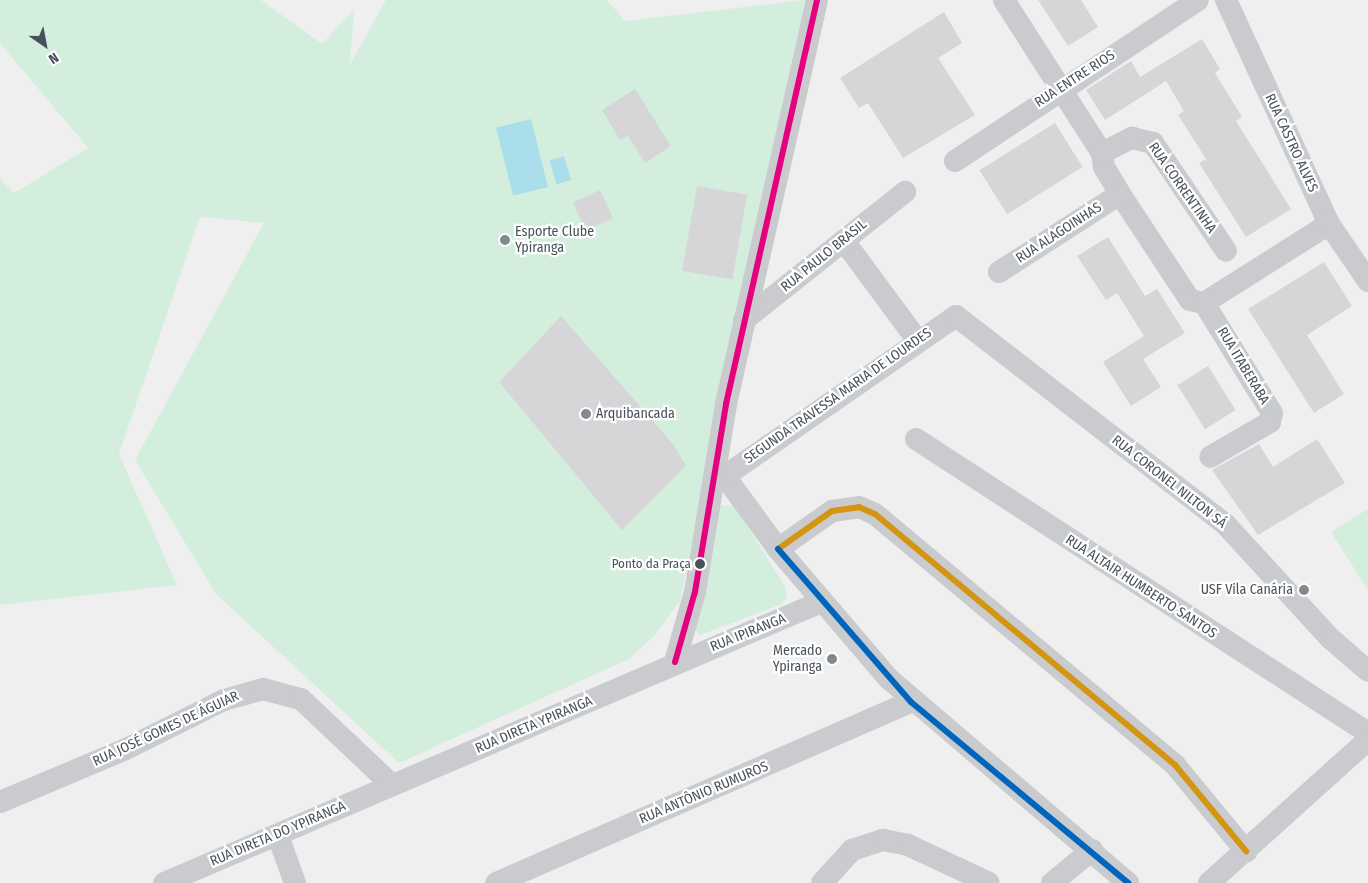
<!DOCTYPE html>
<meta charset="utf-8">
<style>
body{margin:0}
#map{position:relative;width:1368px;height:883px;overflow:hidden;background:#f0efef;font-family:"Fira Sans Condensed",sans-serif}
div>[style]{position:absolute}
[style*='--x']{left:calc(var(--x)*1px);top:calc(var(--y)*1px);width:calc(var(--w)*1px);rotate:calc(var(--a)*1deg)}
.green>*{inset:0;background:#d4eedd}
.water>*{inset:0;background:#abdeeb;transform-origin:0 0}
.building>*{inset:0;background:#d6d6d8;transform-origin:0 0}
.minor>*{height:22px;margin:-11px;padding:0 11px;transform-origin:11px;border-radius:11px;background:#c9cbce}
.bus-1>*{height:6px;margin:-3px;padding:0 3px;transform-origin:3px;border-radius:3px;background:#d49512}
.bus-2>*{height:6px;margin:-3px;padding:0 3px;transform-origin:3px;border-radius:3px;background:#0065bd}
.bus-3>*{height:6px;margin:-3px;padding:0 3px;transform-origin:3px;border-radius:3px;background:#e5007d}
.dots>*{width:14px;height:14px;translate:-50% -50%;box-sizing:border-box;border:2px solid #fff;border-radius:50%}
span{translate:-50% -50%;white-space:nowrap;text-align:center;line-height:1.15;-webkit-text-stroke:4.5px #fff;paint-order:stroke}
.bus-label{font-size:13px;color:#47525b}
.right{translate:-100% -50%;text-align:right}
.street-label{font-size:14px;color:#47525b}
.poi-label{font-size:14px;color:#47525b}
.left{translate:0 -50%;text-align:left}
.north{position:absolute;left:20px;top:20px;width:50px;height:50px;-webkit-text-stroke:4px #fff;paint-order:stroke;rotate:147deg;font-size:14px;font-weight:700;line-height:20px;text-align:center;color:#47525b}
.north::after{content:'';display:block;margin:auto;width:18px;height:22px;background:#47525b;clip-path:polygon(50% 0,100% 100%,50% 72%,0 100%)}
</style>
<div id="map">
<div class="green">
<i style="clip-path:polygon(0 0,261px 0,322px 44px,354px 9px,350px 64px,386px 0,607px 0,625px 21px,806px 0,680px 601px,656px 634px,629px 659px,399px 763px,216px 594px,135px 460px,264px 223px,200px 217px,119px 454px,177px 585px,0 605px,0 179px,14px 193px,88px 148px,0 43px)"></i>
<i style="clip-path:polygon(734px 505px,785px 586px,787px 598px,782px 604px,700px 635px,694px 630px,720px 506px)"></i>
<i style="clip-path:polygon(1368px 509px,1368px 590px,1331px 532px)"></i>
</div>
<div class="water">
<i style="left:531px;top:119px;width:70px;height:36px;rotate:76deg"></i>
<i style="left:564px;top:156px;width:25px;height:15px;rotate:74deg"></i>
</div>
<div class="building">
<i style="clip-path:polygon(1038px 0,1081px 0,1098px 27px,1068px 46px)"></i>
<i style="clip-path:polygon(944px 12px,962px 43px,938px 58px,975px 115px,903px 158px,868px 103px,859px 108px,840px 78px)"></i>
<i style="clip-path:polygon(1202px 39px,1220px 69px,1215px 73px,1242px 117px,1236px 121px,1291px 209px,1246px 237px,1199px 163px,1206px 159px,1178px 115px,1184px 111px,1166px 81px,1105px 120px,1086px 90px,1131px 61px,1140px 77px)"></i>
<i style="clip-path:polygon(635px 89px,671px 146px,645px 163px,628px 136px,620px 140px,602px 110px)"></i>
<i style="left:1055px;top:123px;width:52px;height:89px;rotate:58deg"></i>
<i style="left:697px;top:186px;width:51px;height:86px;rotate:10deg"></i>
<i style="left:600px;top:190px;width:31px;height:30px;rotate:65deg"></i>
<i style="clip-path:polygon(1108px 237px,1145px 296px,1157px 289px,1185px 333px,1143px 359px,1161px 387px,1131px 406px,1103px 362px,1144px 336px,1117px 293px,1106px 300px,1077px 256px)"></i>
<i style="clip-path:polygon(1324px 262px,1352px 306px,1307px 335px,1344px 394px,1314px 413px,1248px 309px)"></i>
<i style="clip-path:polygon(561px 316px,674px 445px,686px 466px,622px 530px,499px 382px)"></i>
<i style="left:1208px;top:366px;width:52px;height:36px;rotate:58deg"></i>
<i style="clip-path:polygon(1317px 439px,1345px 483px,1258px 535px,1212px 470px,1259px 444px,1273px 467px)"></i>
</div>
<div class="minor">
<i style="--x:1004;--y:0;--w:182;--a:57.4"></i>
<i style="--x:1102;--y:153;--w:14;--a:82"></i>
<i style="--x:1104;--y:167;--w:31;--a:59"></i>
<i style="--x:1120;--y:194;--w:127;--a:56.6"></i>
<i style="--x:1190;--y:300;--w:14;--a:12"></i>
<i style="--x:1204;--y:303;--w:148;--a:-32.3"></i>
<i style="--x:1226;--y:0;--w:247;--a:65.3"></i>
<i style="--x:1329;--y:224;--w:69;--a:55.6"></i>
<i style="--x:1102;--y:153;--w:34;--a:-27"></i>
<i style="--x:1132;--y:138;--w:22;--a:13"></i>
<i style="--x:1153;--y:143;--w:130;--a:55.9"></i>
<i style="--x:955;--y:161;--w:291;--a:-33.5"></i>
<i style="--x:844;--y:241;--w:124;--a:53.5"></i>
<i style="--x:999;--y:272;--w:144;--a:-32.8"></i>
<i style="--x:1204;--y:303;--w:129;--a:58.3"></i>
<i style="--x:1272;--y:413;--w:9;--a:103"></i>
<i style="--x:1270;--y:422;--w:69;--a:149.7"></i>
<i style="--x:744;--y:320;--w:206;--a:-38.5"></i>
<i style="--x:916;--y:439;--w:539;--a:33.04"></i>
<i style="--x:716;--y:464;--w:105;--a:53.9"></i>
<i style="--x:778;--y:549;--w:170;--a:49.5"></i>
<i style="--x:888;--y:678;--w:316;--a:40.5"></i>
<i style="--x:725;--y:476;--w:281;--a:-34.7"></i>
<i style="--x:956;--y:316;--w:341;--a:37.7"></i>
<i style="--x:1226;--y:525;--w:154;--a:47.4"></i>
<i style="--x:1330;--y:638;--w:50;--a:41"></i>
<i style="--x:778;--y:549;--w:66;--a:-35.1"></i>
<i style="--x:832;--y:511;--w:27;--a:-8"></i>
<i style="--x:859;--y:507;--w:17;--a:24"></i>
<i style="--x:875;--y:514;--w:391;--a:39.9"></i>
<i style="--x:1175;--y:765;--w:112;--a:50.5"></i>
<i style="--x:675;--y:662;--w:73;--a:-74.1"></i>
<i style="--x:695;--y:592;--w:191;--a:-80.6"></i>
<i style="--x:726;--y:404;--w:414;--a:-77.3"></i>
<i style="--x:0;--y:802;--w:137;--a:-22.8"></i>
<i style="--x:126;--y:749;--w:110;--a:-26.6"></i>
<i style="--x:224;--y:700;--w:41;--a:-15.8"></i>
<i style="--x:263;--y:689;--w:39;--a:15"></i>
<i style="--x:301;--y:699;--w:125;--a:43.4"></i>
<i style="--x:278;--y:836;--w:50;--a:70.1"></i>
<i style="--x:164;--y:883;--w:715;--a:-23.16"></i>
<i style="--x:496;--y:883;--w:453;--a:-23.6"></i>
<i style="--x:822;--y:883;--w:45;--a:-47.7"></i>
<i style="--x:852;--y:850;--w:33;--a:-18"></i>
<i style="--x:883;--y:840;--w:25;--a:11"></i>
<i style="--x:908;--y:845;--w:89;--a:25.1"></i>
<i style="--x:1052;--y:883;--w:52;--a:-39.5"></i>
<i style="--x:1209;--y:883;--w:214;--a:-42"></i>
</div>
<div class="bus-1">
<i style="--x:778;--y:549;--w:66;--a:-35.1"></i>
<i style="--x:832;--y:511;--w:27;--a:-8"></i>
<i style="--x:859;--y:507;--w:17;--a:24"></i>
<i style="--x:875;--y:514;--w:391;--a:39.9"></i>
<i style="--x:1175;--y:765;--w:112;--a:50.5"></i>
</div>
<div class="bus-2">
<i style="--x:778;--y:549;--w:203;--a:49"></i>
<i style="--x:911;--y:702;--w:283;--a:39.8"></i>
</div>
<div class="bus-3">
<i style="--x:675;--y:662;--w:73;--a:-74.1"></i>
<i style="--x:695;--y:592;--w:191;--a:-80.6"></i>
<i style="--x:726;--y:404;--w:414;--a:-77.3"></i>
</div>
<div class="dots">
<i style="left:505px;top:240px;background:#82898f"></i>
<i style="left:586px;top:414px;background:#82898f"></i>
<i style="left:700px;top:564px;background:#47525b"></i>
<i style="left:1304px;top:590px;background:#82898f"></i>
<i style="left:832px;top:659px;background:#82898f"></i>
</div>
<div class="bus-label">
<span class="right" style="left:691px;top:564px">Ponto da Praça</span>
</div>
<div class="street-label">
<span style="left:1075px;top:79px;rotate:-33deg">RUA ENTRE RIOS</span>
<span style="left:1291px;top:143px;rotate:65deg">RUA CASTRO ALVES</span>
<span style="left:1182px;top:188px;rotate:55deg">RUA CORRENTINHA</span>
<span style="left:1059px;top:233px;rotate:-33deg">RUA ALAGOINHAS</span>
<span style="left:824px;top:256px;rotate:-39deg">RUA PAULO BRASIL</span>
<span style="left:1243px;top:366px;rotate:59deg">RUA ITABERABA</span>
<span style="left:838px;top:396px;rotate:-35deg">SEGUNDA TRAVESSA MARIA DE LOURDES</span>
<span style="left:1169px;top:482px;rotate:38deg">RUA CORONEL NILTON SÁ</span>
<span style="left:1141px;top:587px;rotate:33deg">RUA ALTAIR HUMBERTO SANTOS</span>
<span style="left:748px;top:633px;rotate:-22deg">RUA IPIRANGA</span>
<span style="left:534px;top:725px;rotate:-23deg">RUA DIRETA YPIRANGA</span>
<span style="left:166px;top:729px;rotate:-25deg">RUA JOSÉ GOMES DE ÁGUIAR</span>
<span style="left:704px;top:793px;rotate:-23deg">RUA ANTÔNIO RUMUROS</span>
<span style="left:278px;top:834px;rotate:-23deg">RUA DIRETA DO YPIRANGA</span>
</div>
<div class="poi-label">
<span class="left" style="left:515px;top:240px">Esporte Clube<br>Ypiranga</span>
<span class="left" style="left:596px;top:414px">Arquibancada</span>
<span class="right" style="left:1293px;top:590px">USF Vila Canária</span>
<span class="right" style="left:822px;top:659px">Mercado<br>Ypiranga</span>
</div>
<div class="north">N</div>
</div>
